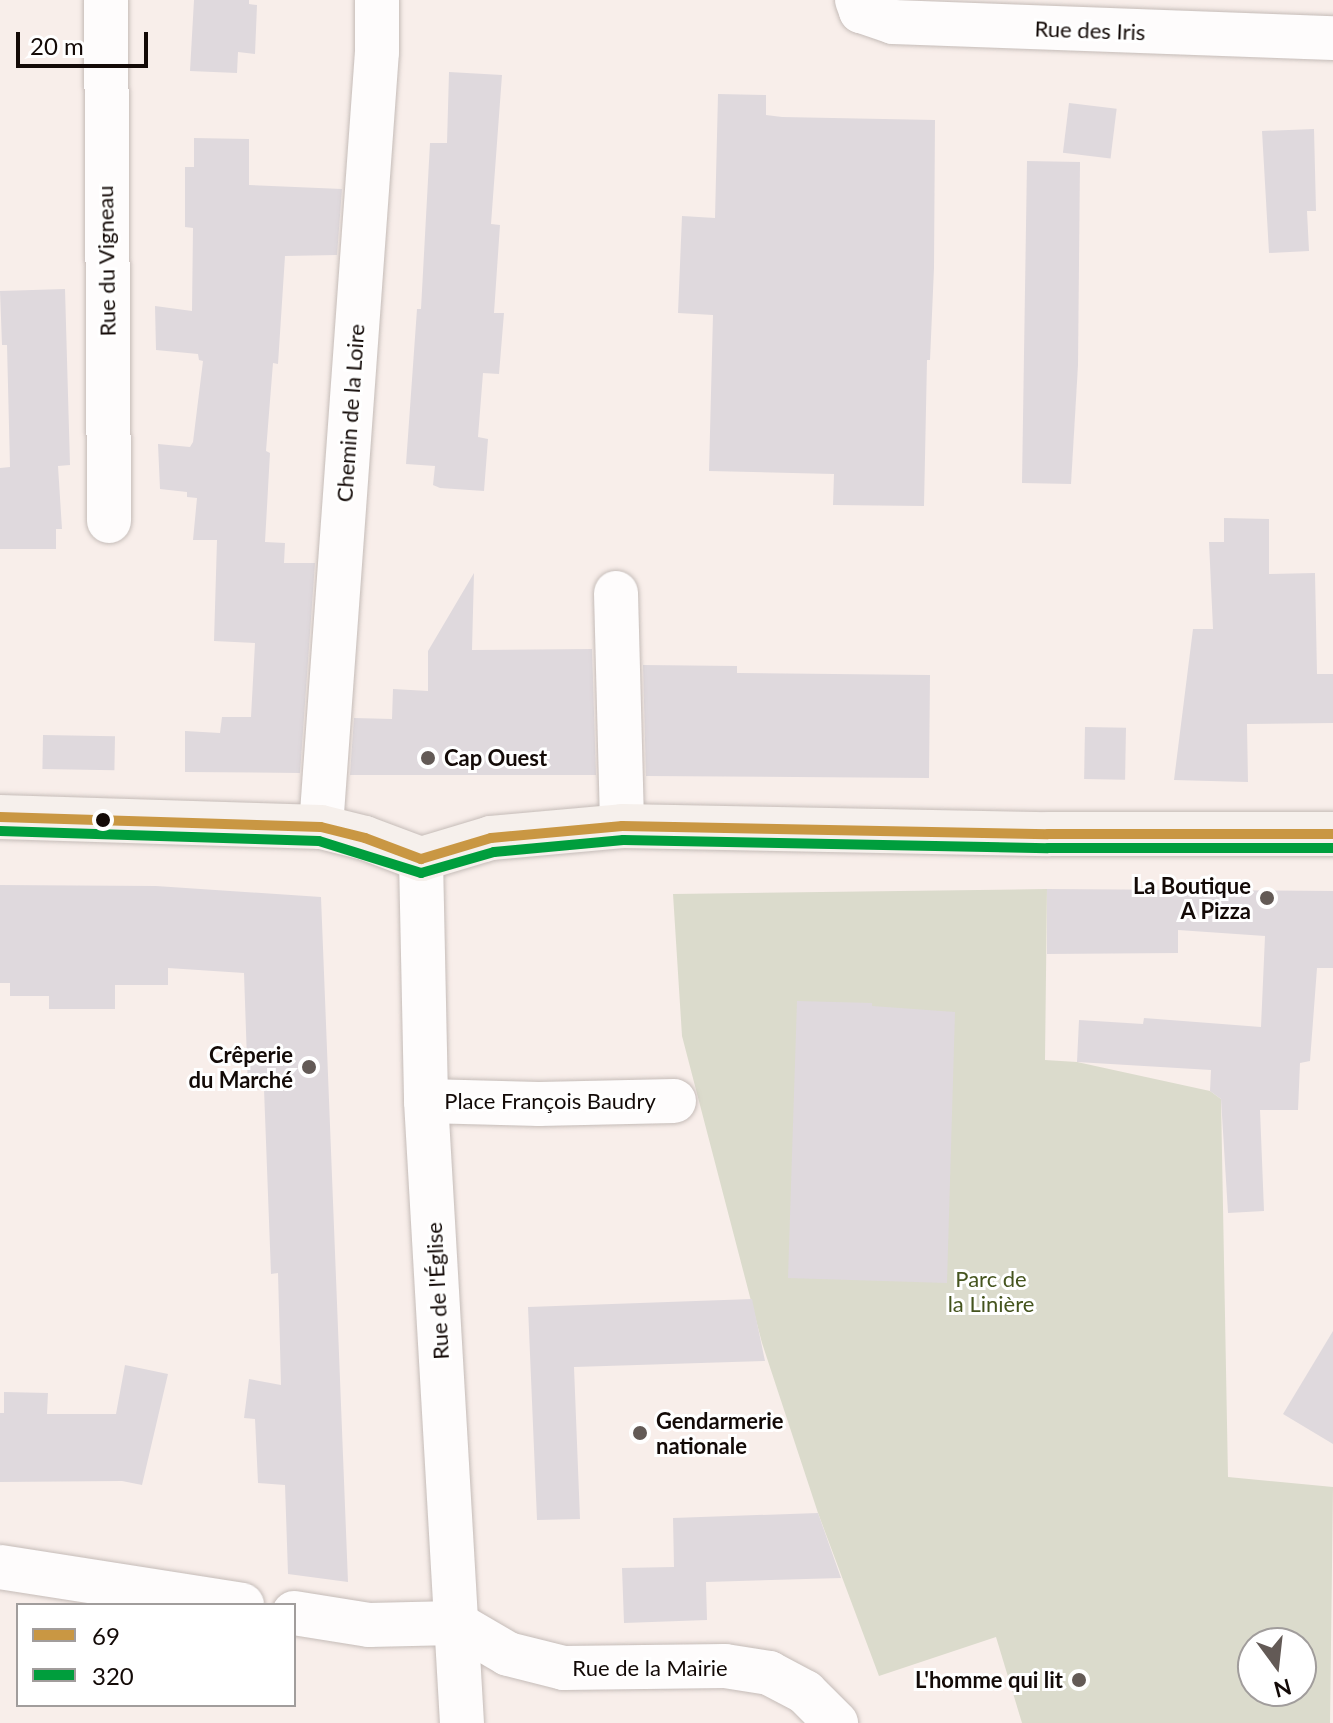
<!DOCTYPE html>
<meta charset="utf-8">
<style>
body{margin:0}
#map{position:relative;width:1333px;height:1723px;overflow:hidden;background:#f8eeea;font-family:Lato,sans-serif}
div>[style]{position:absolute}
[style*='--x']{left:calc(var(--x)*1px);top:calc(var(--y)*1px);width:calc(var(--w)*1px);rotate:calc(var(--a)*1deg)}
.green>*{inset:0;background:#dbdbcc}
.building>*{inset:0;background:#dfd9dd;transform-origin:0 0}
.roads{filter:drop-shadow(0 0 2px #c5bcb8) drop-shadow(0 0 2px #c5bcb8)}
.minor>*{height:44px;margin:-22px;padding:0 22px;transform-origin:22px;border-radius:22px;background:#fefcfc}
.major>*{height:44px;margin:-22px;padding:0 22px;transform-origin:22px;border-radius:22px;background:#f6f0ec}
.bus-1>*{height:10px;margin:-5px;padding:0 5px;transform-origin:5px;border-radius:5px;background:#c99743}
.bus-2>*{height:10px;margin:-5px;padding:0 5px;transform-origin:5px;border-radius:5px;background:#009e3d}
.dots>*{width:22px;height:22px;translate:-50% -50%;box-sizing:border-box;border:4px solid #fff;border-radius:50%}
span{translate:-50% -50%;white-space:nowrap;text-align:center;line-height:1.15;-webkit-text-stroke:6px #fff;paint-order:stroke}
.street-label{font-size:22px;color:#130a07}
.poi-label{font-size:22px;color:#130a07;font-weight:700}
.left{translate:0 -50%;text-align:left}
.right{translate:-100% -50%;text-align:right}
.park-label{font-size:22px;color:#45541e}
.legend{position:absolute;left:16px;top:1603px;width:280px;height:104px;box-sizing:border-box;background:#fff;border:2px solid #a19d9c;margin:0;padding:10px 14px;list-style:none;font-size:24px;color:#130a07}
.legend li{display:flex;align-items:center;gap:16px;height:40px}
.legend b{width:40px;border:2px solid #a19d9c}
.north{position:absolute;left:1237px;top:1627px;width:80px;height:80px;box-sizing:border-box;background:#fff;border:2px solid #a19d9c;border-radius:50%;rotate:165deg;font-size:22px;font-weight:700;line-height:32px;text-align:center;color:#130a07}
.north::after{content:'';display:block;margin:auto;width:28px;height:36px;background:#635a56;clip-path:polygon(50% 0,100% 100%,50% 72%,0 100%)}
.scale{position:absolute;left:16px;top:32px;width:132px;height:36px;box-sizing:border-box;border:4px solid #130a07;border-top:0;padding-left:10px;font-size:24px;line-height:28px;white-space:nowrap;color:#130a07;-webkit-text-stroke:6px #fff;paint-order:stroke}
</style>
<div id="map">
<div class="green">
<i style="clip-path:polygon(evenodd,1047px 889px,1045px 1060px,1077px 1062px,1210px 1091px,1221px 1099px,1228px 1477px,1333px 1487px,1330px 1723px,1022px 1723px,996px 1637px,879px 1676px,818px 1513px,762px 1343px,682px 1036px,673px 894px,1047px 889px,1253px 1643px,1301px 1643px,1301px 1691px,1253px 1691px,1253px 1643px)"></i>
</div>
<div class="building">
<i style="clip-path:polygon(194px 0,249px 0,249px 4px,257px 5px,255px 54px,238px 52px,237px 73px,190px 71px)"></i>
<i style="clip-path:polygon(449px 72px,502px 75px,491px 224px,500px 225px,494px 313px,504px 313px,499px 374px,483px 373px,478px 437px,488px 439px,484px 491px,440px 488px,433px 485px,435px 466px,406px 464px,417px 309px,421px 309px,430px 143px,447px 143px)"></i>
<i style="clip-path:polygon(718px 94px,766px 95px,766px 115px,782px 117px,935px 120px,934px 268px,930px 360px,927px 360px,924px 506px,833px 505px,834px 474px,709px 471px,713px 315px,678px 313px,682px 216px,715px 218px)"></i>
<i style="left:1069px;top:103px;width:48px;height:50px;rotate:7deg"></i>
<i style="clip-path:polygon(1314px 129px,1316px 211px,1307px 211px,1309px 251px,1269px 253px,1262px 131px)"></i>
<i style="clip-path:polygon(194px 138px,249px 139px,249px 185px,342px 189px,337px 255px,285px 256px,278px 364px,273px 363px,266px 451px,270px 453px,265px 542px,285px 543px,284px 563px,315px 563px,300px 773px,185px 772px,185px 731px,220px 733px,222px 717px,251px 717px,255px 643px,214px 641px,217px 540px,193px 540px,197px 498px,187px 497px,187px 492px,160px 489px,158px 444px,190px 447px,193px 442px,203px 361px,199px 360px,198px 354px,156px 350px,155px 306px,192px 311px,193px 228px,185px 227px,185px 167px,194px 167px)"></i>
<i style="clip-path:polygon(1027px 161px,1080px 162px,1078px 365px,1071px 484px,1022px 483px)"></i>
<i style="clip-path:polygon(65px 289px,70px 465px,58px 466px,62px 529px,56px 529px,56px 549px,0 549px,0 468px,10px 467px,7px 345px,2px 345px,0 291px)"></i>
<i style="clip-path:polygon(1224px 518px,1269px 519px,1269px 574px,1315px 573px,1317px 674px,1333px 674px,1333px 723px,1247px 724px,1248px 782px,1174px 780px,1193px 629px,1213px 629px,1209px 542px,1224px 542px)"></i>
<i style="clip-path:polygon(474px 573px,472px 650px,592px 649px,596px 775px,350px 775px,354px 718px,392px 719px,393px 689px,428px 691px,428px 651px)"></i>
<i style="clip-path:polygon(643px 665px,737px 666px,737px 673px,930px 675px,929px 778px,646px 776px)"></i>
<i style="left:1085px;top:727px;width:41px;height:52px;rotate:1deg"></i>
<i style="left:43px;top:735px;width:72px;height:34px;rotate:1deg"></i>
<i style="clip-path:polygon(0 885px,156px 886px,321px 897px,348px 1582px,288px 1574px,285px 1485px,258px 1483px,255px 1419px,244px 1418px,249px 1379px,281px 1385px,278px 1273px,271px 1274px,264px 1089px,248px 1090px,244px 973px,168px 968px,168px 985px,115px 985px,115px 1009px,49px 1009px,49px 996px,10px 996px,10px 983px,0 983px)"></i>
<i style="clip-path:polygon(1047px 889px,1333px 891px,1333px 968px,1317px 968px,1310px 1061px,1300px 1063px,1298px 1110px,1260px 1110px,1264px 1211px,1228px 1213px,1221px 1099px,1210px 1091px,1211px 1070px,1077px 1062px,1079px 1020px,1143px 1024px,1144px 1018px,1261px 1027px,1265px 936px,1178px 930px,1178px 953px,1047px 954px)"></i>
<i style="clip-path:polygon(797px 1001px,872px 1003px,872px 1006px,955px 1012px,947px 1283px,788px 1278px)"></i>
<i style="clip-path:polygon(752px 1299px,765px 1361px,574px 1367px,580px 1519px,537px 1520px,528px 1307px)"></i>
<i style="clip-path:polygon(1333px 1331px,1333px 1444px,1283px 1414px)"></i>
<i style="clip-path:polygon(125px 1365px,168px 1374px,142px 1485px,122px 1481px,0 1482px,0 1413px,4px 1413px,4px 1392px,48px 1393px,47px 1414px,116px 1414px)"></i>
<i style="clip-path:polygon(818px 1513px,841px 1578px,706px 1582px,707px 1620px,624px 1623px,622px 1568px,674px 1567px,673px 1518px)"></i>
</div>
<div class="roads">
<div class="minor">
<i style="--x:106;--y:0;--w:521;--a:89.67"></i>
<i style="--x:857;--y:0;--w:12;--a:70"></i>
<i style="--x:861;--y:11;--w:34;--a:19"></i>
<i style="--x:893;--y:22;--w:440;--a:2.1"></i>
<i style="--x:616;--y:593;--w:233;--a:88.5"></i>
<i style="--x:321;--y:827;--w:777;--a:-85.87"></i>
<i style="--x:377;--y:52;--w:52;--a:-90"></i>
<i style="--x:421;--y:859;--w:242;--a:88.8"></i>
<i style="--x:426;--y:1101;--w:623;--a:86.69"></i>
<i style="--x:426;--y:1101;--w:113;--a:1.5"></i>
<i style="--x:539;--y:1104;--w:135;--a:-1.3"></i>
<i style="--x:0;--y:1567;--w:245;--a:8.9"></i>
<i style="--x:294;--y:1613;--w:76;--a:9.1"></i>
<i style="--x:369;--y:1625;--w:86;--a:-1.3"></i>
<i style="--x:455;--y:1623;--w:61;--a:30.3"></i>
<i style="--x:508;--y:1654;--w:58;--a:14"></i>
<i style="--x:564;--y:1668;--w:161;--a:-0.7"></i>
<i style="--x:725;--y:1666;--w:45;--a:9"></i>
<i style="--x:769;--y:1673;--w:41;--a:27.8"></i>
<i style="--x:805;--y:1692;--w:44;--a:45"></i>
</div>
<div class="major">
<i style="--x:0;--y:817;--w:321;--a:1.8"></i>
<i style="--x:321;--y:827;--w:45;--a:14"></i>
<i style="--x:365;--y:838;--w:60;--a:20.6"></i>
<i style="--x:421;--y:859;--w:73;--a:-16.7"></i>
<i style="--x:491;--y:838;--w:132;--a:-5.2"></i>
<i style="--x:622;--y:826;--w:426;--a:1.1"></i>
<i style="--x:1048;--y:834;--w:285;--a:0"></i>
</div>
</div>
<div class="bus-1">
<i style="--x:0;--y:817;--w:321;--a:1.8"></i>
<i style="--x:321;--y:827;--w:45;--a:14"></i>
<i style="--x:365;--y:838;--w:60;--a:20.6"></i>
<i style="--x:421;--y:859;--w:73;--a:-16.7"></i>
<i style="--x:491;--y:838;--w:132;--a:-5.2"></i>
<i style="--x:622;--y:826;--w:426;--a:1.1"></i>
<i style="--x:1048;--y:834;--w:285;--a:0"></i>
</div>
<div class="bus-2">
<i style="--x:0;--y:831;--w:319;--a:1.8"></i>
<i style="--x:319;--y:841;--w:107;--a:17.4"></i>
<i style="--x:421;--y:873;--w:76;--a:-16"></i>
<i style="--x:494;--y:852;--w:130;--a:-5.3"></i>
<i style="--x:623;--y:840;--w:425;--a:1.1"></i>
<i style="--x:1048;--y:848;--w:285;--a:0"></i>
</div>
<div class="dots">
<i style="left:428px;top:758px;background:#635a56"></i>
<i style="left:103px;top:820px;background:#130a07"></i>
<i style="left:1267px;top:898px;background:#635a56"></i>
<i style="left:309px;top:1067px;background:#635a56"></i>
<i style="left:640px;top:1433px;background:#635a56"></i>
<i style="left:1079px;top:1680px;background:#635a56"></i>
</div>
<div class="street-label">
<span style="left:1090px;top:30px;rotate:2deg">Rue des Iris</span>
<span style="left:106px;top:261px;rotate:-91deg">Rue du Vigneau</span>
<span style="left:350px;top:413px;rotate:-86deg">Chemin de la Loire</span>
<span style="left:550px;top:1101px">Place François Baudry</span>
<span style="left:437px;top:1291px;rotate:-93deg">Rue de l'Église</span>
<span style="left:650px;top:1668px">Rue de la Mairie</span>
</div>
<div class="poi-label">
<span class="left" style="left:444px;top:758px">Cap Ouest</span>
<span class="right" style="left:1251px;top:898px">La Boutique<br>A Pizza</span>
<span class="right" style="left:293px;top:1067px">Crêperie<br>du Marché</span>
<span class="left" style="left:656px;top:1433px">Gendarmerie<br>nationale</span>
<span class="right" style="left:1063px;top:1680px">L'homme qui lit</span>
</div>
<div class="park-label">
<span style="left:991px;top:1291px">Parc de<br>la Linière</span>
</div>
<ul class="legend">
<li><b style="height:10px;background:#c99743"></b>69</li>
<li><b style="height:10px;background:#009e3d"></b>320</li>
</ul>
<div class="north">N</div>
<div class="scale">20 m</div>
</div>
